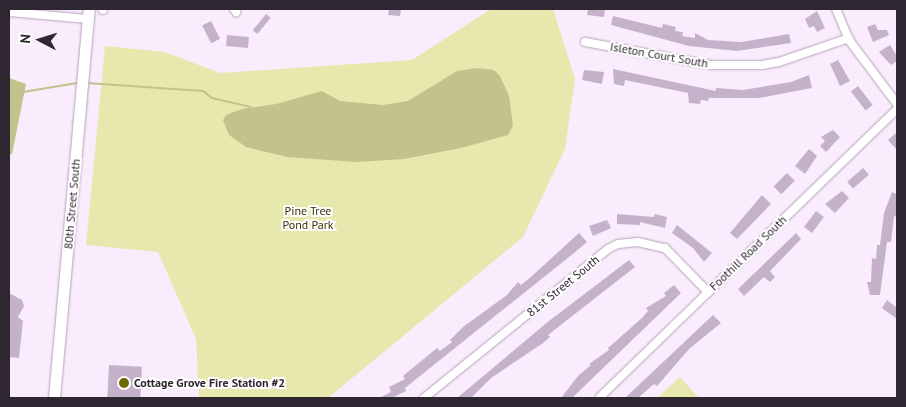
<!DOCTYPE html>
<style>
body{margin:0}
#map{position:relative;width:906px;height:407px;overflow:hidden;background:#f9ecfc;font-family:"PT Sans",sans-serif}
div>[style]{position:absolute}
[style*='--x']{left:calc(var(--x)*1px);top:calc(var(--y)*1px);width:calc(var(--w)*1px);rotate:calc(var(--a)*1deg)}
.green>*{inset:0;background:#e7e8ae}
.water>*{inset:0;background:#c2c38a}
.stream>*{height:2px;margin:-1px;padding:0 1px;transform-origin:1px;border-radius:1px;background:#c2c38a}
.building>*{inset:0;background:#c6b1cb;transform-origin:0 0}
.roads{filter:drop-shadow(0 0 1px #b6a1ba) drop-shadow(0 0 1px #b6a1ba)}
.street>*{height:8px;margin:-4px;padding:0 4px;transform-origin:4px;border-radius:4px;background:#fff}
.secondary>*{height:11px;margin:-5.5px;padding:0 5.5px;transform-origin:5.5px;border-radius:5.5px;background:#fff}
.dots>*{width:14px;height:14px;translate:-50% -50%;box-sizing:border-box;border:2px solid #fff;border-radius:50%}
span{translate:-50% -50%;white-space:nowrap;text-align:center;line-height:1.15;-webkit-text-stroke:4px #fff;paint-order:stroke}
.street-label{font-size:12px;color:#2e2630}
.park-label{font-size:12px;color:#353406}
.poi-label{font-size:12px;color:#2e2630;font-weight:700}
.left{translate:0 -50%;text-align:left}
.frame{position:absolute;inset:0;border:10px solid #2e2630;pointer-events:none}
.north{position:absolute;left:15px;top:15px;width:50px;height:50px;-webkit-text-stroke:4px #fff;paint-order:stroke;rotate:275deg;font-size:14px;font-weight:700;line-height:20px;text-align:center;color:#2e2630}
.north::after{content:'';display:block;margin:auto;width:18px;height:22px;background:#2e2630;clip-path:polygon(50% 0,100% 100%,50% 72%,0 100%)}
</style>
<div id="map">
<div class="green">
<i style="clip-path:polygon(491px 9px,553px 9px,575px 79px,565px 149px,523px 237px,328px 398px,199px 398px,196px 339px,158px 252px,86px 245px,105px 46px,165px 52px,220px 73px,412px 60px)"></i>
<i style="clip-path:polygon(680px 377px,699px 398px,657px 398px)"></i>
</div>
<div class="water">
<i style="clip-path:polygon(477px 68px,494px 70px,500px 76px,509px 96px,513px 126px,508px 135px,461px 148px,404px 159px,357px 162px,287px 157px,246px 147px,229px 135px,223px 120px,226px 115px,242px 109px,276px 104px,322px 91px,340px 101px,383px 105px,408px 101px,457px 71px)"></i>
<i style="clip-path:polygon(9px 78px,26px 84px,12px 154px,9px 155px)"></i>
</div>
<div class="stream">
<i style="--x:87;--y:83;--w:116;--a:3.9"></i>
<i style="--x:203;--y:91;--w:11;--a:38"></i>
<i style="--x:212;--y:98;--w:40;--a:13"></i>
<i style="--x:23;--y:92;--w:55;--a:-9.5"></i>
</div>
<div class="building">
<i style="clip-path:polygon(389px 9px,401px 9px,400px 16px,388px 15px)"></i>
<i style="clip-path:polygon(588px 9px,605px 9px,604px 17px,587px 15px)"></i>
<i style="clip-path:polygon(817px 11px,825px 28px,817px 32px,814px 26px,809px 28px,805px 19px)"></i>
<i style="left:266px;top:14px;width:6px;height:21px;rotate:39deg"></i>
<i style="clip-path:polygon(613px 16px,662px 28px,663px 24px,676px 27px,675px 31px,683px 32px,682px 36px,695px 38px,695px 33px,708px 40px,741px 42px,789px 34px,791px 43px,737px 51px,689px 46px,611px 25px)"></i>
<i style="left:211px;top:21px;width:20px;height:10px;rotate:63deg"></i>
<i style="clip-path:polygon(875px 24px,878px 30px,887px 30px,889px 35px,873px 42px,867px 27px)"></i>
<i style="left:227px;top:35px;width:22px;height:11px;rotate:5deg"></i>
<i style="clip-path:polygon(890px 45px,897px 56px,897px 61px,891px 65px,879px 52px)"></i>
<i style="clip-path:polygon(838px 60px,850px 81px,840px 86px,830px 64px)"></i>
<i style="clip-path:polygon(613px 69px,716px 91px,716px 88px,743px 90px,791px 82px,809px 75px,812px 88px,760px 98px,709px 98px,708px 101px,701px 100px,700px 104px,689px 103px,688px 93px,625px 80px,624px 86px,614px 84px)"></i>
<i style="clip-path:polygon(584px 70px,604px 72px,602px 84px,582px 80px)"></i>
<i style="left:858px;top:86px;width:24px;height:9px;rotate:52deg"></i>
<i style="clip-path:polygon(833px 130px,840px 137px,826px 152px,820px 146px,825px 141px,821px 137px)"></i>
<i style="clip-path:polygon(897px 132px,897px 150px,888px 140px)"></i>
<i style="clip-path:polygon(809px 149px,817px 156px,805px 174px,795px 166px)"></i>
<i style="left:863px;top:168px;width:9px;height:21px;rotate:49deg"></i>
<i style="left:787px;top:173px;width:11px;height:19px;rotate:45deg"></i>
<i style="clip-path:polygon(842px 191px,849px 198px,835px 213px,825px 204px)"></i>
<i style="clip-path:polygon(892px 192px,897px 194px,897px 217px,894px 216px,891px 242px,887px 242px,880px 295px,870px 295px,867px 282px,871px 282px,872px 258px,876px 259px,877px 245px,880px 245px,884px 213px)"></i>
<i style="clip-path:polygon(762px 195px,771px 204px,737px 239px,730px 233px)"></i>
<i style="left:816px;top:211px;width:10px;height:20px;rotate:37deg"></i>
<i style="clip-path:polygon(617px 214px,654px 217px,655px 214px,667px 217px,665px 228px,640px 222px,640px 225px,617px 224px)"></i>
<i style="clip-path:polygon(607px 220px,611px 228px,593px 236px,589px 226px)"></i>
<i style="clip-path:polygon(677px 225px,712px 253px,704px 262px,693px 248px,672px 233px)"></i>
<i style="clip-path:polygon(579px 233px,587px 242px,574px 253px,405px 388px,406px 391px,392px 398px,379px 398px,391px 392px,389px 387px,405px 379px,403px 376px,437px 348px,440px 351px,452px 342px,450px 340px,463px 327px,507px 295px,518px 282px,521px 285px,532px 276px)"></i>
<i style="clip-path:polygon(796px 233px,801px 239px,770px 271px,775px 277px,770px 282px,764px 277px,744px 296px,738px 289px)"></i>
<i style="clip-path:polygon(629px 260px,635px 267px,548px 335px,550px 337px,543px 343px,491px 378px,471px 398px,457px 398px,549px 321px)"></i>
<i style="clip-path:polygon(674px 285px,681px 293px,572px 398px,561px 398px,578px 376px,591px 365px,589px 364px,609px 350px,608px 348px,643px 317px,648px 311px,646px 308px,666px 296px,664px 293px)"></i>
<i style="clip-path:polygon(9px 293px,22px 300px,24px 306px,18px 317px,23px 321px,19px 358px,9px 357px)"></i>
<i style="clip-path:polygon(887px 300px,897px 308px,897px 319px,882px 308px)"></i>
<i style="clip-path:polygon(713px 315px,721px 323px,689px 349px,657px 386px,654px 384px,638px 398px,625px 398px)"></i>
<i style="left:109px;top:365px;width:33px;height:33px;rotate:3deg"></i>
</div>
<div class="roads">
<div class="street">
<i style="--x:234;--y:9;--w:4;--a:56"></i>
<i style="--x:836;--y:9;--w:34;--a:67"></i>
<i style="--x:849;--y:40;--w:80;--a:53.1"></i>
<i style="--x:103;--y:10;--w:1;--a:-90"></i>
<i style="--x:9;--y:12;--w:79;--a:5.1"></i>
<i style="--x:585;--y:42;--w:127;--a:10.4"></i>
<i style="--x:710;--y:65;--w:52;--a:0"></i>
<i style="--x:762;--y:65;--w:17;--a:-10"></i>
<i style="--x:779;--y:62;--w:74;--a:-18.9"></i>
<i style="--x:424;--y:398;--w:237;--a:-39"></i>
<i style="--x:608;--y:249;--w:11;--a:-27"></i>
<i style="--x:618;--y:244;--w:20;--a:-6"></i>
<i style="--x:638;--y:242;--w:28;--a:13"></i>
<i style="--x:665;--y:248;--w:62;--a:45.7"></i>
<i style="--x:599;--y:398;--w:415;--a:-44.1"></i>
</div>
<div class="secondary">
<i style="--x:54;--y:398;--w:391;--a:-84.9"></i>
</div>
</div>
<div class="dots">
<i style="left:124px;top:383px;background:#6b6905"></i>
</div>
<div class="street-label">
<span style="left:659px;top:55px;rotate:10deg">Isleton Court South</span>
<span style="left:72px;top:204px;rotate:-85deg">80th Street South</span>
<span style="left:748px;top:253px;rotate:-44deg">Foothill Road South</span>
<span style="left:563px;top:286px;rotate:-39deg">81st Street South</span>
</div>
<div class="park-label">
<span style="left:308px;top:218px">Pine Tree<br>Pond Park</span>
</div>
<div class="poi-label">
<span class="left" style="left:134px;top:383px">Cottage Grove Fire Station #2</span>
</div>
<div class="frame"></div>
<div class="north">N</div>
</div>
